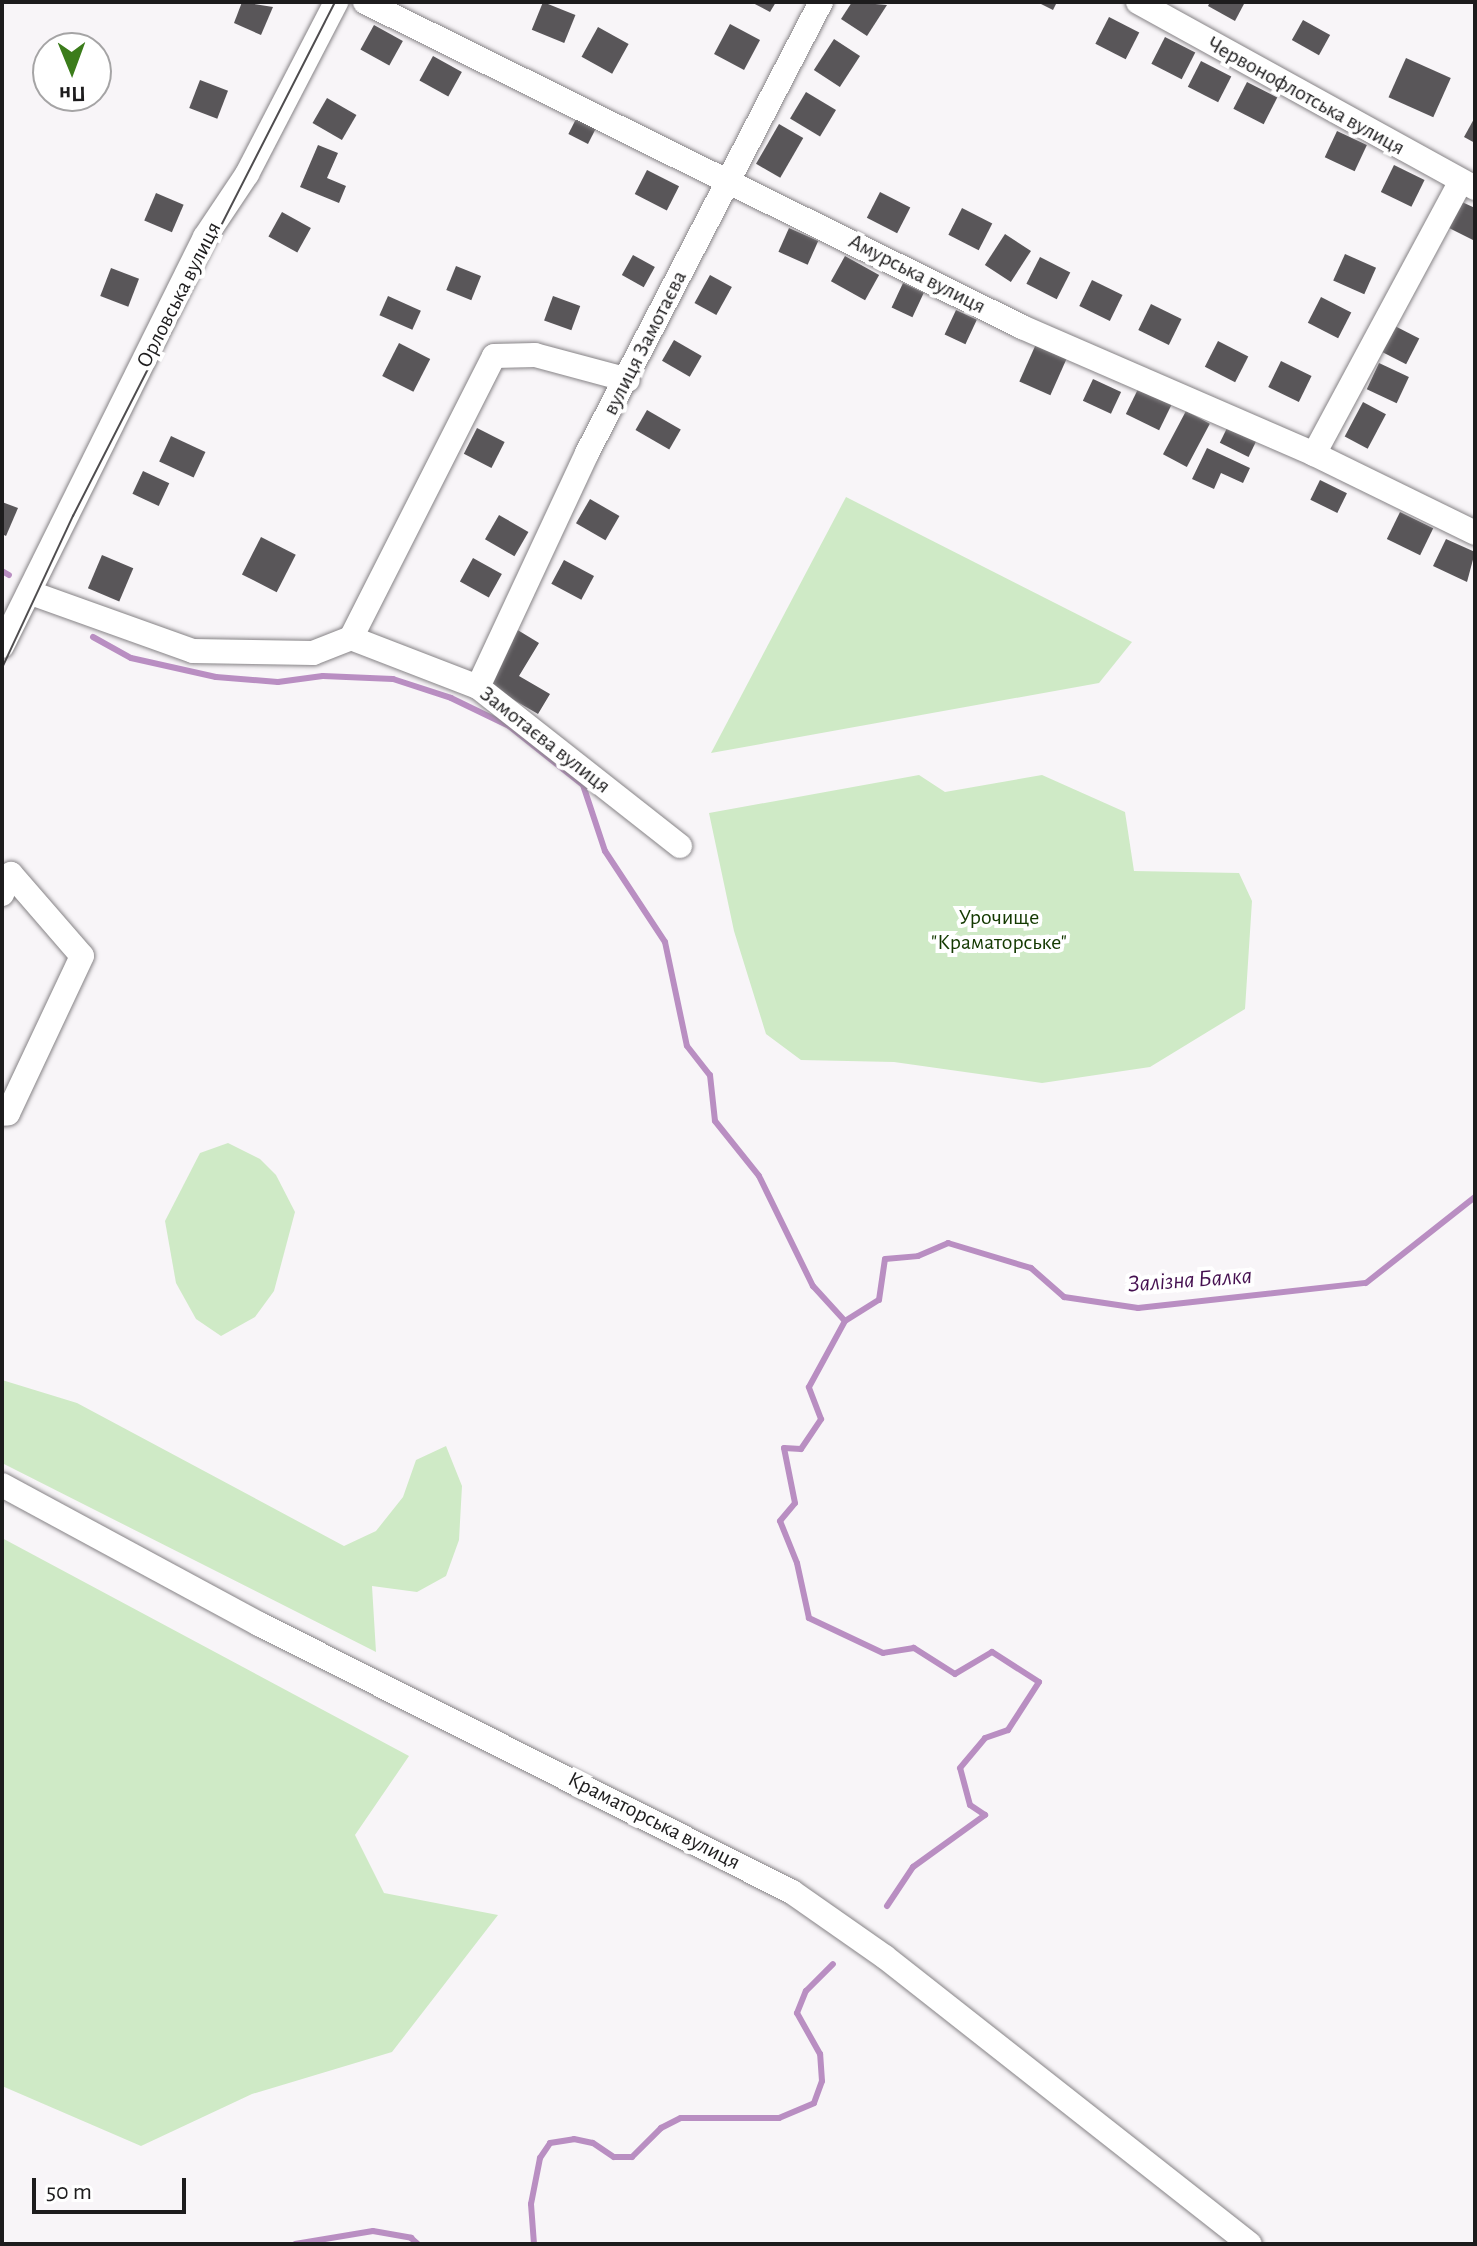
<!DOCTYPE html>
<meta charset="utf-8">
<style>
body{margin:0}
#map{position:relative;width:1477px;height:2246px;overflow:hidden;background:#f8f5f8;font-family:"Alegreya Sans",sans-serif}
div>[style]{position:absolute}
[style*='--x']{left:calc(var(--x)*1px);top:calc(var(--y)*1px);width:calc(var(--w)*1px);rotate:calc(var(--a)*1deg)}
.green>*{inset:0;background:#cfeac6}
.stream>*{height:6px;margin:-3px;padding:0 3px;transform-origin:3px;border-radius:3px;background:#b98ec2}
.building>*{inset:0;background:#595659;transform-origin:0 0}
.roads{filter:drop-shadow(0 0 2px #868386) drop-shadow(0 0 2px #868386)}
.minor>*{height:24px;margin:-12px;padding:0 12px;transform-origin:12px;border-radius:12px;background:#fff}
.tram>*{height:2px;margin:-1px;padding:0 1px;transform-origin:1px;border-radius:1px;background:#4f4d4f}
span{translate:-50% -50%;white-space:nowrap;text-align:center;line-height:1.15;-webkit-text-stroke:8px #fff;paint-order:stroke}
.street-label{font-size:22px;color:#1d1c1d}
.park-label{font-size:22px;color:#133900}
.water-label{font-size:24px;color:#451050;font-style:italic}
.frame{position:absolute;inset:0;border:4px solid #1d1c1d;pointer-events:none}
.north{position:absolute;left:32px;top:32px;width:80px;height:80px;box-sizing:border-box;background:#fff;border:2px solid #a5a4a5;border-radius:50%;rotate:179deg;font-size:22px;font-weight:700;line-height:32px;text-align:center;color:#1d1c1d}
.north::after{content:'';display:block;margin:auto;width:28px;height:36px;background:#3b7c1b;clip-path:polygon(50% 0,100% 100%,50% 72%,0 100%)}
.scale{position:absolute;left:32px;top:2178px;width:154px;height:36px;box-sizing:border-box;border:4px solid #1d1c1d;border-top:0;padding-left:10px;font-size:24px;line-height:28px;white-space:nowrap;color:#1d1c1d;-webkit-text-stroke:6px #fff;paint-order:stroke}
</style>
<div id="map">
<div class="green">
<i style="clip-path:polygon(846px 497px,1132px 642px,1099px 683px,711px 753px)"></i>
<i style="clip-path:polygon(919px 775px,945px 792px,1042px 775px,1125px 812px,1134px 871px,1239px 873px,1252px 901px,1245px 1009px,1150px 1067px,1042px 1083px,894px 1062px,801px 1060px,766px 1034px,734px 931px,709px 813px)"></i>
<i style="clip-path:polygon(228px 1143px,260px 1159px,276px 1175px,295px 1212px,274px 1291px,255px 1317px,221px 1336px,196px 1319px,176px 1283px,165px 1221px,200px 1153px)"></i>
<i style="clip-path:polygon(2px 1380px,77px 1403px,344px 1546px,376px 1531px,403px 1497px,416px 1460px,446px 1446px,462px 1486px,459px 1540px,446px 1576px,417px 1592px,372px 1586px,376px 1652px,2px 1463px)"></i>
<i style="clip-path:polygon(2px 1538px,409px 1756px,355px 1835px,384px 1893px,498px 1915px,392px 2052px,252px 2094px,141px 2146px,2px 2086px)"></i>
</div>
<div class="stream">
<i style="--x:2;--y:571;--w:8;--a:30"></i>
<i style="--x:93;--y:637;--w:43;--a:28.9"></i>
<i style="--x:131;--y:658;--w:87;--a:12.6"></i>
<i style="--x:216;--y:677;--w:62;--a:4.6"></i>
<i style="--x:278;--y:682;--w:45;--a:-7.6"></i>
<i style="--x:323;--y:676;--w:70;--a:2.5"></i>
<i style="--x:393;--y:679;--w:61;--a:18.1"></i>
<i style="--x:451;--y:698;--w:64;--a:25.8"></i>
<i style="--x:509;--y:726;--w:95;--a:38.6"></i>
<i style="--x:583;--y:785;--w:70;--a:71.6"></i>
<i style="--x:605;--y:851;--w:109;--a:56.6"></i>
<i style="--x:665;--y:942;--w:106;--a:78.1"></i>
<i style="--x:687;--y:1046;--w:37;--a:52"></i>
<i style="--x:710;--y:1075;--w:46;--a:83.8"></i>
<i style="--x:715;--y:1121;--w:70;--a:51.3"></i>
<i style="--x:759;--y:1176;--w:123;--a:63.9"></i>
<i style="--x:813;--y:1286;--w:47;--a:47.6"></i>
<i style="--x:887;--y:1906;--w:47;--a:-56.3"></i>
<i style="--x:913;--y:1867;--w:89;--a:-35.8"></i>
<i style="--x:985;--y:1815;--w:18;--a:-146"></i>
<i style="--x:970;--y:1805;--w:38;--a:-105"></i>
<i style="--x:960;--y:1768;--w:39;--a:-50"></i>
<i style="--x:985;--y:1738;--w:24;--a:-19"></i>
<i style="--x:1008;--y:1730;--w:57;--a:-57.1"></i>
<i style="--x:1039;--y:1682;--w:56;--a:-147.4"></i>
<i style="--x:992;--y:1652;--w:43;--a:149.3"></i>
<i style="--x:955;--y:1674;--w:49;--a:-147.6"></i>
<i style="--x:914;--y:1648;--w:31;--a:171"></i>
<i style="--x:883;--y:1653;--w:82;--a:-154.7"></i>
<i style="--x:809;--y:1618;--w:56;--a:-102.3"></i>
<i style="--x:797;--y:1563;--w:45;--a:-112"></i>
<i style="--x:780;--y:1521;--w:23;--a:-50"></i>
<i style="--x:795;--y:1503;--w:56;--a:-101.3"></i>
<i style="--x:784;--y:1448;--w:17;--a:3"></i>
<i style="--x:801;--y:1449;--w:36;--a:-56"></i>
<i style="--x:821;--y:1419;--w:34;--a:-111"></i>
<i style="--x:809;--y:1387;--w:75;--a:-61.4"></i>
<i style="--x:845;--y:1321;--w:40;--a:-32"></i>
<i style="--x:879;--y:1300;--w:41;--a:-81.7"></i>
<i style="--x:885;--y:1259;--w:33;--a:-5"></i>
<i style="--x:918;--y:1256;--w:33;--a:-23"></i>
<i style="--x:948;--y:1243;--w:87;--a:16.8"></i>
<i style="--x:1031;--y:1268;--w:44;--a:41.3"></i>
<i style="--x:1064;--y:1297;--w:75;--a:8.5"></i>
<i style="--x:1138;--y:1308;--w:229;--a:-6.3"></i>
<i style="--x:1366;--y:1283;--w:139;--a:-38.3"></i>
<i style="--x:295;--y:2244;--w:79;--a:-9.5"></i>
<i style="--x:373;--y:2231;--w:39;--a:10"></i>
<i style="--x:411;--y:2238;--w:9;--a:41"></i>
<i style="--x:534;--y:2244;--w:40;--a:-94.3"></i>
<i style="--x:531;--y:2204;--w:47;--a:-78.9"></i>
<i style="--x:540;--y:2158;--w:18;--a:-56"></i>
<i style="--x:550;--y:2143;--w:24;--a:-9"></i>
<i style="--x:574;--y:2139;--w:19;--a:12"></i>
<i style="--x:593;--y:2143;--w:25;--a:34"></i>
<i style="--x:614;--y:2157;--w:18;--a:0"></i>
<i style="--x:632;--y:2157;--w:41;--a:-45"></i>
<i style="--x:661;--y:2128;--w:22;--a:-27"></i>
<i style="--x:681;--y:2118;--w:98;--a:0"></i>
<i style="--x:779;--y:2118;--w:38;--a:-23"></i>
<i style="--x:814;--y:2103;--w:23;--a:-70"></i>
<i style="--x:822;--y:2081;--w:27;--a:-94"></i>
<i style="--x:820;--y:2054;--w:47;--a:-119.3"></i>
<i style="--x:797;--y:2013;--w:24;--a:-68"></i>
<i style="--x:806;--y:1991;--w:38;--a:-45"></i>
</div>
<div class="building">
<i style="clip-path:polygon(242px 2px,273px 7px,261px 35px,234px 23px)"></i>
<i style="left:543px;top:2px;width:35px;height:30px;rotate:22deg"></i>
<i style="clip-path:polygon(751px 2px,776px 2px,770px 12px)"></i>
<i style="clip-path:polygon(852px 2px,887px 5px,867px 36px,841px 19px)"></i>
<i style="clip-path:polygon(1037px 2px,1057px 2px,1053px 10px)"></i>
<i style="clip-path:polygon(1210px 2px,1245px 2px,1235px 21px,1208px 6px)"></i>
<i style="left:1109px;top:17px;width:34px;height:30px;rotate:27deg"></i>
<i style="left:1303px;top:20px;width:31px;height:23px;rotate:29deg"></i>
<i style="left:730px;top:24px;width:34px;height:34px;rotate:28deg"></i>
<i style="left:374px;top:25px;width:33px;height:28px;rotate:29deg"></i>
<i style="left:598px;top:27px;width:35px;height:34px;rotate:29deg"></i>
<i style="left:1165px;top:37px;width:34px;height:30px;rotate:27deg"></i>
<i style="left:834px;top:39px;width:31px;height:37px;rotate:33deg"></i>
<i style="left:433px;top:56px;width:33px;height:28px;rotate:29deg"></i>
<i style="left:1406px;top:58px;width:49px;height:43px;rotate:24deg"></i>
<i style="left:1201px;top:61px;width:34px;height:29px;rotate:27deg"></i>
<i style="left:200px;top:80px;width:30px;height:30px;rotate:21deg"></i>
<i style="left:1247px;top:82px;width:34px;height:30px;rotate:27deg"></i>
<i style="left:806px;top:92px;width:35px;height:31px;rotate:31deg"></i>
<i style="left:327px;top:98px;width:34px;height:29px;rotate:30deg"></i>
<i style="left:577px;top:117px;width:22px;height:19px;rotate:27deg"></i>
<i style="clip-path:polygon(1475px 117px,1475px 143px,1464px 137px)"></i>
<i style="left:779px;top:124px;width:28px;height:46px;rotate:30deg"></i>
<i style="left:1337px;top:131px;width:33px;height:29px;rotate:25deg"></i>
<i style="clip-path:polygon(318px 145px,338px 153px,327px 178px,346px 186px,339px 203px,300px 187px)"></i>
<i style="left:1394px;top:165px;width:34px;height:30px;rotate:26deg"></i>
<i style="left:647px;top:170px;width:36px;height:27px;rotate:27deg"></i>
<i style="left:880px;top:192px;width:34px;height:29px;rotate:27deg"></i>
<i style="left:156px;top:193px;width:30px;height:30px;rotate:23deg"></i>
<i style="clip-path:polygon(1462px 202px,1475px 208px,1475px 241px,1449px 228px)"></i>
<i style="left:962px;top:208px;width:34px;height:30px;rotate:27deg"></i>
<i style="left:282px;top:212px;width:33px;height:28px;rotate:29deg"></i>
<i style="left:789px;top:228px;width:32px;height:26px;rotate:24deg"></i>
<i style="left:1005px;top:234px;width:31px;height:37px;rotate:33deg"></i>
<i style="left:1345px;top:254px;width:34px;height:29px;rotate:24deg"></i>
<i style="left:633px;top:255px;width:25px;height:23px;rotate:29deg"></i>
<i style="left:845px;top:256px;width:39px;height:29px;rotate:29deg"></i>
<i style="left:1040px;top:257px;width:34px;height:30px;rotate:27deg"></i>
<i style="left:456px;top:266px;width:27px;height:26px;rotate:22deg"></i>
<i style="left:111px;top:268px;width:30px;height:30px;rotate:21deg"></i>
<i style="left:710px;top:275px;width:25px;height:32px;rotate:29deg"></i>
<i style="left:1092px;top:280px;width:34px;height:29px;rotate:26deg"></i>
<i style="left:903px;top:283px;width:23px;height:27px;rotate:25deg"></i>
<i style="left:388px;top:296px;width:36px;height:21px;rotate:24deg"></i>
<i style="left:553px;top:296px;width:29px;height:26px;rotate:20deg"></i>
<i style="left:1321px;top:297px;width:34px;height:29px;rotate:27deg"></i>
<i style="left:1151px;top:304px;width:34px;height:29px;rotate:26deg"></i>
<i style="left:956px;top:310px;width:23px;height:27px;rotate:25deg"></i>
<i style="left:1389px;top:323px;width:34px;height:29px;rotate:27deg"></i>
<i style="left:674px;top:340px;width:32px;height:24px;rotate:30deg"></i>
<i style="left:1218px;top:341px;width:34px;height:29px;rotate:27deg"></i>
<i style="left:399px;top:343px;width:35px;height:37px;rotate:27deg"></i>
<i style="left:1036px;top:344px;width:34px;height:41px;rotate:24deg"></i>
<i style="left:1281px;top:361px;width:34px;height:29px;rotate:26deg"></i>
<i style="left:1379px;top:363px;width:33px;height:29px;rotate:25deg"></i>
<i style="left:1093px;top:379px;width:31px;height:24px;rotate:25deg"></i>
<i style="left:1139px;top:387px;width:37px;height:30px;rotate:26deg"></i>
<i style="left:1363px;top:402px;width:26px;height:39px;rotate:28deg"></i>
<i style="left:647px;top:410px;width:39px;height:23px;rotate:30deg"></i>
<i style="left:1186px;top:411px;width:27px;height:49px;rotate:28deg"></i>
<i style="left:1229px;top:424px;width:32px;height:21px;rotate:26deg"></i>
<i style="left:477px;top:428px;width:31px;height:29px;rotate:27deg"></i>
<i style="left:171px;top:436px;width:38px;height:28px;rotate:25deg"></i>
<i style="clip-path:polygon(1207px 448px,1250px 468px,1243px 483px,1221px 473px,1214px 489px,1192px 479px)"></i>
<i style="left:143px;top:471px;width:29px;height:25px;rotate:25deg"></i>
<i style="left:1320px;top:480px;width:30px;height:22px;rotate:26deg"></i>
<i style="left:590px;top:499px;width:34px;height:28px;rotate:30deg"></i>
<i style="clip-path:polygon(2px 502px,18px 508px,6px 536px,2px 534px)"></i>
<i style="left:1400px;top:512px;width:37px;height:30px;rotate:26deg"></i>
<i style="left:499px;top:515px;width:34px;height:28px;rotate:30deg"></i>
<i style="left:261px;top:537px;width:39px;height:42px;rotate:27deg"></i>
<i style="clip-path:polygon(1446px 539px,1475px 552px,1467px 582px,1433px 566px)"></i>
<i style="left:102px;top:555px;width:34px;height:36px;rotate:23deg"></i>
<i style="left:473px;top:558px;width:33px;height:27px;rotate:29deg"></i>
<i style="left:564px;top:560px;width:34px;height:27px;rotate:28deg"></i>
<i style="clip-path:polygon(516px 629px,539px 643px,519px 676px,550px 694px,538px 714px,485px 683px)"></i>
</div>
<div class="roads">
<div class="minor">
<i style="--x:365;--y:2;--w:733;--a:26.32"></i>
<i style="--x:1022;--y:327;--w:318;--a:23.5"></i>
<i style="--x:1314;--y:454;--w:179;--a:26.1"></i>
<i style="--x:1138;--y:2;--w:385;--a:28.9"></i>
<i style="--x:1314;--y:454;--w:310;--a:-61.7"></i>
<i style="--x:31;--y:593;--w:172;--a:19.7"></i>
<i style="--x:193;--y:651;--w:120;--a:1"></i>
<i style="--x:313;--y:653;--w:41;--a:-21.5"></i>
<i style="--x:351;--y:638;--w:136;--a:21.1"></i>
<i style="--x:478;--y:687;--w:257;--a:38.2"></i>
<i style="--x:351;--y:638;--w:316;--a:-63.1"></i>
<i style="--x:494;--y:356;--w:41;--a:-1.4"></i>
<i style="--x:535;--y:355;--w:96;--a:15"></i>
<i style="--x:2;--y:646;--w:457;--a:-63.6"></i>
<i style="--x:205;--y:237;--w:76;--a:-56.3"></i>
<i style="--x:247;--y:174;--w:194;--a:-62.6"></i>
<i style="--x:478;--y:687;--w:258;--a:-65"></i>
<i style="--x:587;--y:453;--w:508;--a:-62.58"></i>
<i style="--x:2;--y:894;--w:22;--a:-66"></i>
<i style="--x:11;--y:874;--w:108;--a:49.1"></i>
<i style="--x:82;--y:956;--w:174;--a:115.2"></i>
<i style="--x:8;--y:1113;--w:6;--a:171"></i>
<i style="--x:2;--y:1485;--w:292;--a:28.4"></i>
<i style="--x:259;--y:1624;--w:597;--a:26.69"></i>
<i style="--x:792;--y:1892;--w:113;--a:35"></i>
<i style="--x:885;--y:1957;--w:464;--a:38.2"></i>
</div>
</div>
<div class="tram">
<i style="--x:2;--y:668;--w:168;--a:-65"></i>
<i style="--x:73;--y:516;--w:577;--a:-62.99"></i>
</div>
<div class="street-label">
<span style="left:1306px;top:96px;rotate:29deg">Червонофлотська вулиця</span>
<span style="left:917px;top:274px;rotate:27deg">Амурська вулиця</span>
<span style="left:179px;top:295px;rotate:-63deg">Орловська вулиця</span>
<span style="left:645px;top:343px;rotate:-63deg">вулиця Замотаєва</span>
<span style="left:545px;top:740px;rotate:38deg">Замотаєва вулиця</span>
<span style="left:654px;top:1821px;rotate:27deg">Краматорська вулиця</span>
</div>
<div class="park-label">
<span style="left:999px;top:930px">Урочище<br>"Краматорське"</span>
</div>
<div class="water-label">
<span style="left:1190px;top:1281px;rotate:-4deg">Залізна Балка</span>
</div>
<div class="frame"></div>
<div class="north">Пн</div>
<div class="scale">50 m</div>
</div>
